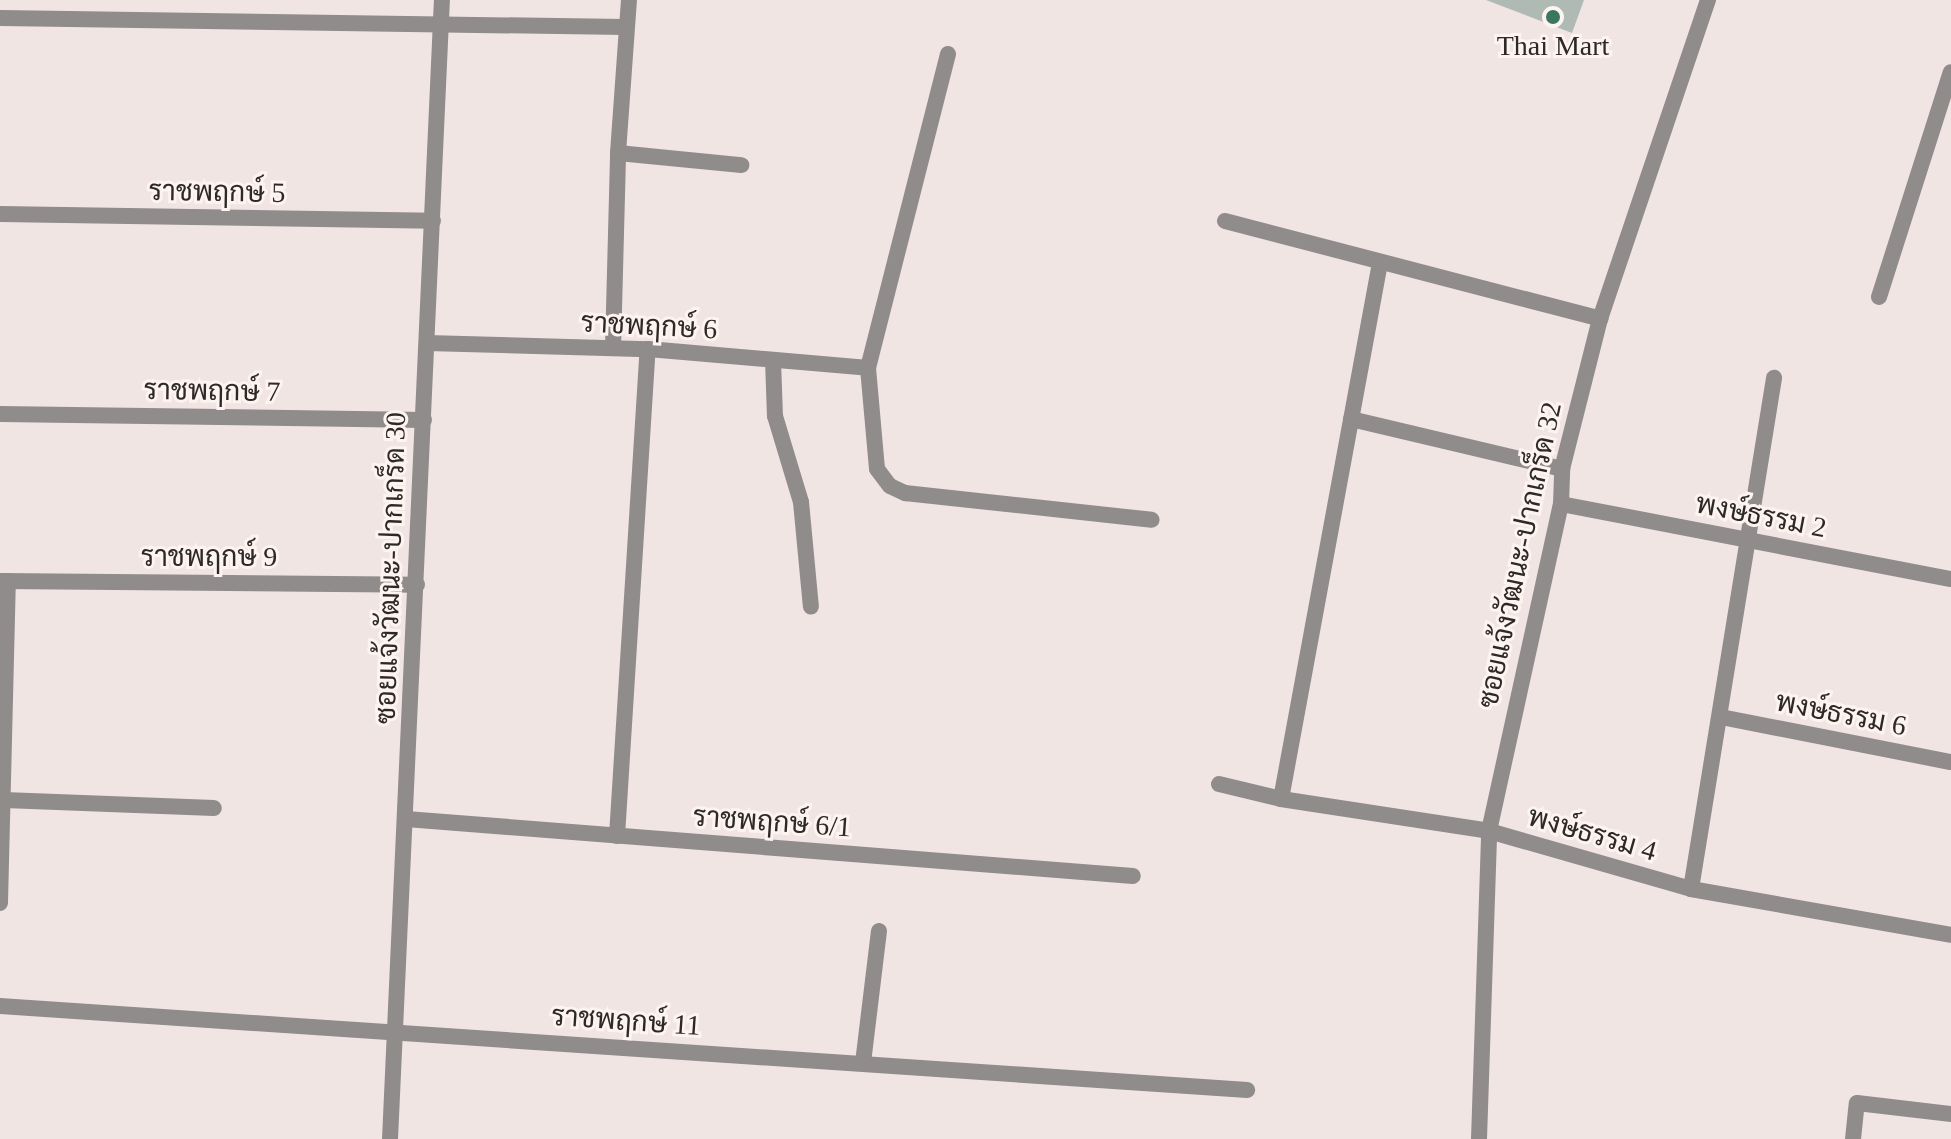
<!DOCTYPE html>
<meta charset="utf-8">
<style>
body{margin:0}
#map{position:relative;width:1951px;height:1139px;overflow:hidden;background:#f0e5e3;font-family:"Times New Roman",Sarabun,serif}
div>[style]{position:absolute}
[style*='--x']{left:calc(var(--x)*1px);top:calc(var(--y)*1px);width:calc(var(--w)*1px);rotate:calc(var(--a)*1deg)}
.building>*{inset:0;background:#b0bab5}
.service>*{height:16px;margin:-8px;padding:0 8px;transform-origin:8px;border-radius:8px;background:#908c8b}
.minor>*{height:16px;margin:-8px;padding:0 8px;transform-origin:8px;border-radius:8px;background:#908c8b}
.dots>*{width:22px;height:22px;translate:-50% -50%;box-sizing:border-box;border:4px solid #fdf3f0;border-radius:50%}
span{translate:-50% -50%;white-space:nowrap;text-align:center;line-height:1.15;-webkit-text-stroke:6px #fdf3f0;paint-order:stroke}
.poi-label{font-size:28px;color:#2d2928}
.street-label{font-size:28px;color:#2d2928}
</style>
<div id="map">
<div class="building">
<i style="clip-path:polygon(1486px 0,1584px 0,1572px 33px)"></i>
</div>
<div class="service">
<i style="--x:1879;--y:297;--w:236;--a:-72.3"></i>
<i style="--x:773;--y:360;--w:56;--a:88"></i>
<i style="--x:775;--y:416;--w:90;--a:73.2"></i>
<i style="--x:801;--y:502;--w:105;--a:84.6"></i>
</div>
<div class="minor">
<i style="--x:0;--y:18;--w:625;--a:0.83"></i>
<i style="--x:948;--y:54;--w:324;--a:104.3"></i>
<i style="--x:868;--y:368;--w:101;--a:84.9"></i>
<i style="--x:877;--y:469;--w:21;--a:53"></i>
<i style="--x:890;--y:486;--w:17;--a:25"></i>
<i style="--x:905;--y:493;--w:248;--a:6.2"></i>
<i style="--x:618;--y:153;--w:124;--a:5.6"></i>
<i style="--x:0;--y:214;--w:433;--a:0.9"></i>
<i style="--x:1225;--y:221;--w:388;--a:14.6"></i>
<i style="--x:427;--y:343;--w:221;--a:1.6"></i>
<i style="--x:648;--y:349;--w:221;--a:4.9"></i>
<i style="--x:613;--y:348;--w:195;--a:-88.5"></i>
<i style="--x:618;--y:153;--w:153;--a:-85.9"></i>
<i style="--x:0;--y:414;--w:424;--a:0.8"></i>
<i style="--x:1351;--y:419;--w:217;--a:13.3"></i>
<i style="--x:1561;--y:504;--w:397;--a:10.9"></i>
<i style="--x:0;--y:581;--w:417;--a:0.5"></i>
<i style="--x:1721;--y:717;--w:234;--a:11.1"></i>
<i style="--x:1219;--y:784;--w:64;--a:13.6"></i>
<i style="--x:1281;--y:799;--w:210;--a:8.7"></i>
<i style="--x:1489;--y:831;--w:210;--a:16"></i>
<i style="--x:1691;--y:889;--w:264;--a:10"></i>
<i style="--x:1281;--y:799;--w:545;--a:-79.54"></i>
<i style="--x:4;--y:800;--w:210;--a:2.2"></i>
<i style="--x:406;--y:819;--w:729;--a:4.48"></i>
<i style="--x:617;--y:836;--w:488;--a:-86.4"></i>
<i style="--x:1691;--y:889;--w:518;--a:-80.77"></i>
<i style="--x:0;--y:903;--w:322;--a:-88.6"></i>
<i style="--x:0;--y:1006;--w:1250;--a:3.85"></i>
<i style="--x:863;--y:1063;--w:133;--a:-83.1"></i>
<i style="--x:390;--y:1139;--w:1140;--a:-87.39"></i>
<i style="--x:1479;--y:1139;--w:308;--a:-88.1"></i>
<i style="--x:1489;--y:831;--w:335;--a:-77.6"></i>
<i style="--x:1561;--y:504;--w:35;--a:-88"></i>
<i style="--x:1562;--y:469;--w:155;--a:-75.8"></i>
<i style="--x:1600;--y:319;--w:337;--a:-71.3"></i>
<i style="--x:1853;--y:1139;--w:36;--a:-84"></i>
<i style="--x:1857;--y:1103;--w:95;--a:6.7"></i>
</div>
<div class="dots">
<i style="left:1553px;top:17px;background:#3b765f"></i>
</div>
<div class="poi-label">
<span style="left:1553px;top:46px">Thai Mart</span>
</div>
<div class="street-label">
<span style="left:217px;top:192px;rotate:1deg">ราชพฤกษ์ 5</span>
<span style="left:649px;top:326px;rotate:3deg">ราชพฤกษ์ 6</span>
<span style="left:212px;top:391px;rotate:1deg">ราชพฤกษ์ 7</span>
<span style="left:1761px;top:516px;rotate:11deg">พงษ์ธรรม 2</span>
<span style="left:1520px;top:555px;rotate:-78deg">ซอยแจ้งวัฒนะ-ปากเกร็ด 32</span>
<span style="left:209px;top:557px">ราชพฤกษ์ 9</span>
<span style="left:391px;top:568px;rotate:-88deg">ซอยแจ้งวัฒนะ-ปากเกร็ด 30</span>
<span style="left:1841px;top:714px;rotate:11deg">พงษ์ธรรม 6</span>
<span style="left:772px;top:822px;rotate:4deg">ราชพฤกษ์ 6/1</span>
<span style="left:1592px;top:834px;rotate:16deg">พงษ์ธรรม 4</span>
<span style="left:626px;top:1021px;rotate:4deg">ราชพฤกษ์ 11</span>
</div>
</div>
